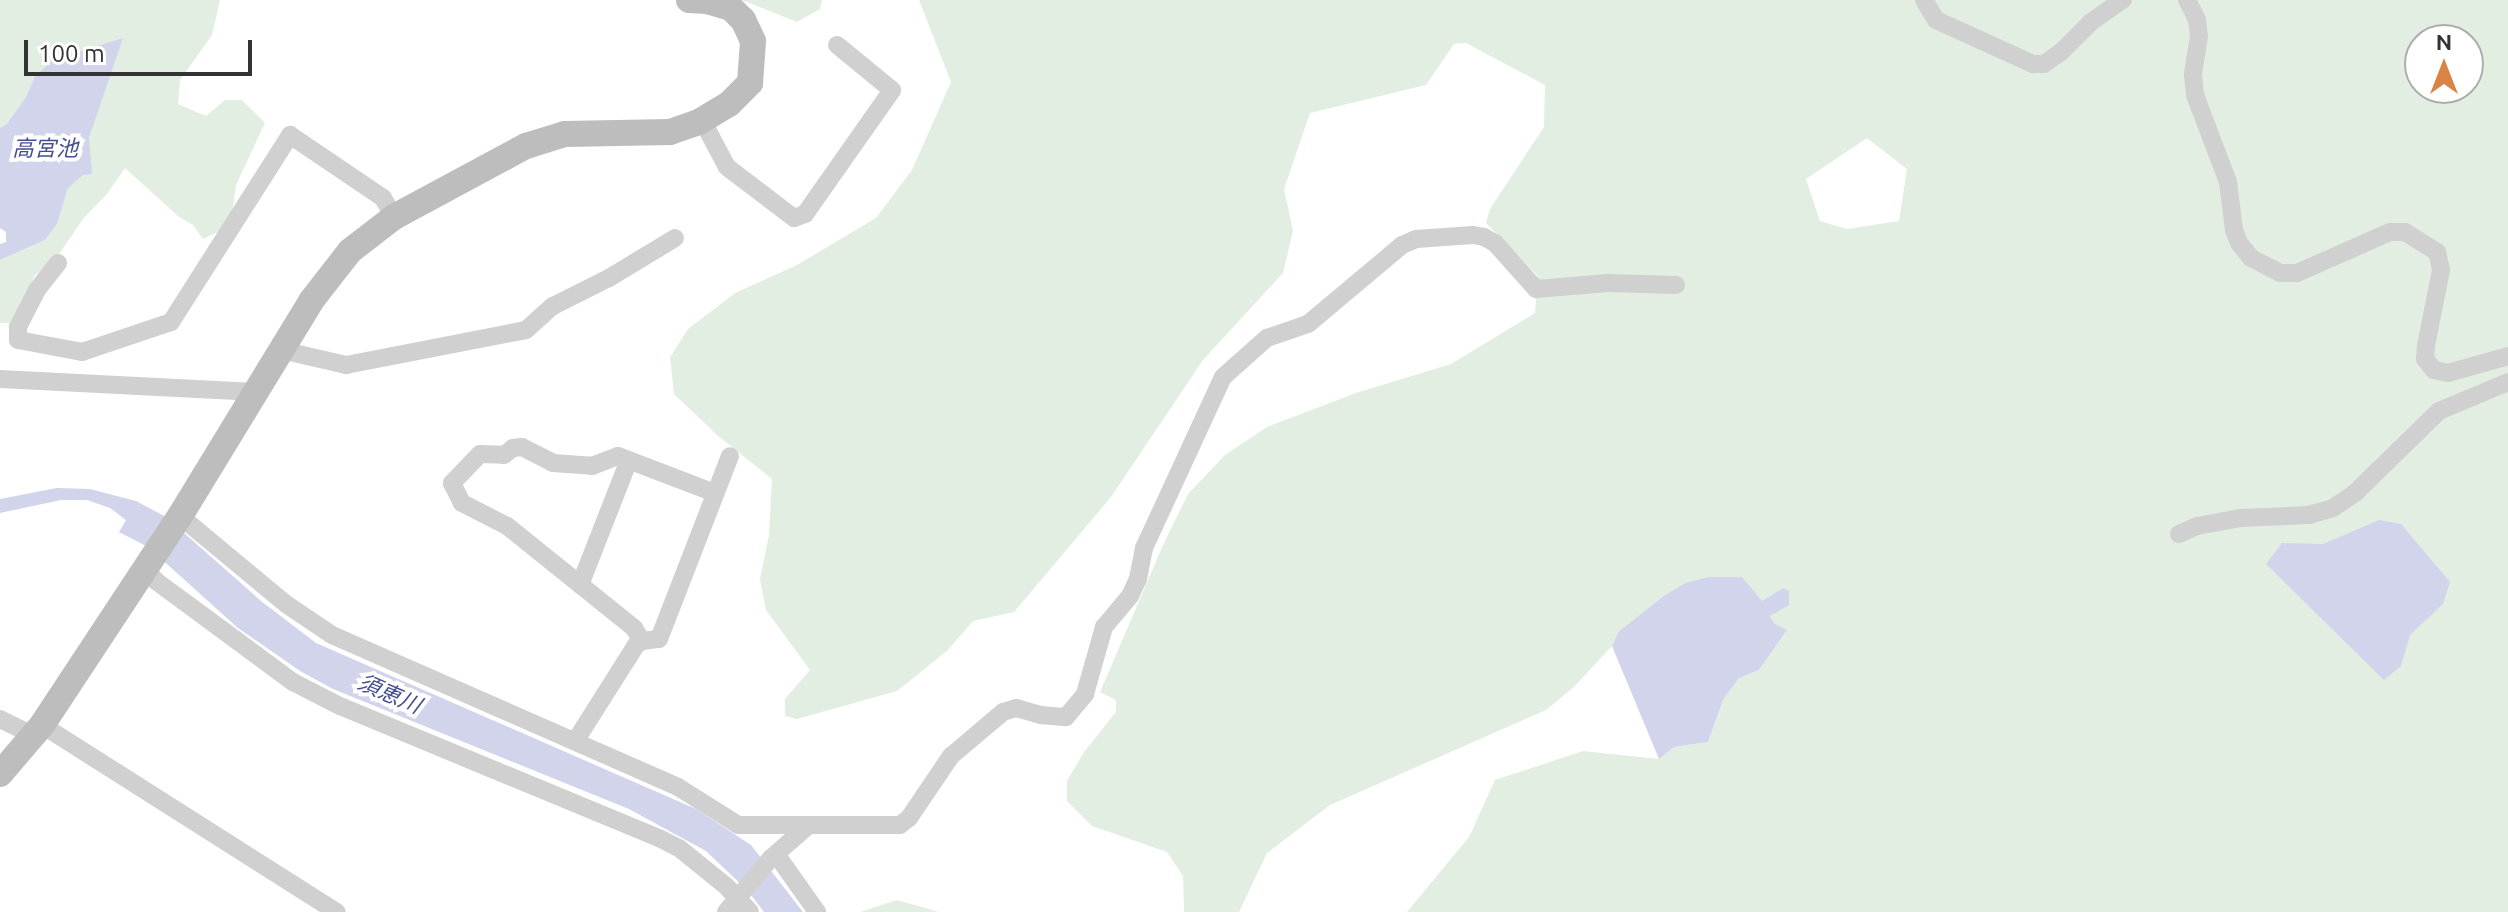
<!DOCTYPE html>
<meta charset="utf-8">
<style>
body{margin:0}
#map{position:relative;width:2508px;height:912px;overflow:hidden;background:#fff;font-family:Ubuntu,"Noto Sans JP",sans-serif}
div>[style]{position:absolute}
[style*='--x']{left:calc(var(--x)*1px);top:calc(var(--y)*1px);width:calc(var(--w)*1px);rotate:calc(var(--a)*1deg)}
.green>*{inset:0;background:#e3eee2}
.water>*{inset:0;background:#d1d4eb}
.street>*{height:18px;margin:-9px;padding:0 9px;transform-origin:9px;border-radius:9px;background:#d0d0d0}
.secondary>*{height:26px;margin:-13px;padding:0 13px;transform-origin:13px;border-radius:13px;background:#bdbdbd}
span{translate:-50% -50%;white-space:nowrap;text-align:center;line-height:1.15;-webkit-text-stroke:8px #fff;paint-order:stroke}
.water-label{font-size:22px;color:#454e90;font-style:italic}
.north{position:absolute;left:2404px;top:24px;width:80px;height:80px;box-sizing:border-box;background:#fff;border:2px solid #adadad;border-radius:50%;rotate:0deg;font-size:22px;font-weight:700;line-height:32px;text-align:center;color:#333}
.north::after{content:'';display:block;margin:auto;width:28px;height:36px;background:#d98345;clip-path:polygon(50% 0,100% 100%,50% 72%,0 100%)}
.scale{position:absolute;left:24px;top:40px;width:228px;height:36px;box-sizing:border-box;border:4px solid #333;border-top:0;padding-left:10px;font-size:24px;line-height:28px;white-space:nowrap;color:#333;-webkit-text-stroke:6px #fff;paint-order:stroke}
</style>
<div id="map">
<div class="green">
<i style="clip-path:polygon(0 0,220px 0,212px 35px,180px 80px,178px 104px,206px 116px,225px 100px,242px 100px,265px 123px,236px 185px,232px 214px,220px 231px,203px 239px,193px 225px,179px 217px,125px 168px,107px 194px,83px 219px,55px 260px,35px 275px,11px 323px,0 323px,0 260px,45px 240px,57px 224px,68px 188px,89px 165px,89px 138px,122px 39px,53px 60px,35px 76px,26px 97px,6px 125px,0 128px)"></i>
<i style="clip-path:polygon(742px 0,822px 0,820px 9px,797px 22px)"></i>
<i style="clip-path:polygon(evenodd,919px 0,2508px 0,2508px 912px,1407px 912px,1469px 837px,1495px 780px,1583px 751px,1659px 759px,1674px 747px,1708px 742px,1723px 700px,1739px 678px,1759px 670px,1787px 630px,1774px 623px,1770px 616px,1789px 592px,1783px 588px,1762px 601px,1708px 577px,1685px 583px,1665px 595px,1619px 631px,1612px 646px,1574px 687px,1546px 710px,1330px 805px,1267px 853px,1239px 912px,1184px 912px,1183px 876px,1167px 852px,1092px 826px,1067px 801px,1067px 781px,1084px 752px,1116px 712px,1116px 700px,1100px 692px,1163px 545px,1188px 494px,1225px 455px,1267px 427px,1356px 393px,1451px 364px,1535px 313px,1538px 276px,1486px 223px,1490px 209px,1544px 127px,1545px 85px,1466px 43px,1454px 44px,1426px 85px,1310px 113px,1284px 189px,1293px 231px,1283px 273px,1203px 360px,1111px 497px,1014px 612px,973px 621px,948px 650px,897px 691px,797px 719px,785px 716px,785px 699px,810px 670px,766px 610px,760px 579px,769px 535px,772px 479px,717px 435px,674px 394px,670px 357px,688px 329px,735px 293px,797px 265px,876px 218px,912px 170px,951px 82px,919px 0,2420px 40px,2468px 40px,2468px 88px,2420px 88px,2420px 40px,919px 0,1867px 138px,1907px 169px,1899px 221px,1847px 229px,1820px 221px,1806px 179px,1867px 138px)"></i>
<i style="clip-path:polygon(897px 900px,939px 912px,860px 912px)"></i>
</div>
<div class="water">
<i style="clip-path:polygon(123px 38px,89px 138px,92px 174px,83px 175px,68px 188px,57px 224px,45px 240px,0 260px,0 244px,6px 242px,6px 232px,0 228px,0 128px,6px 125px,26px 97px,35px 76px,53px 60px)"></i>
<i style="clip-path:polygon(57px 488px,90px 489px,136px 501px,166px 517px,261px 601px,316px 643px,696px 809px,751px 845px,803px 912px,764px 912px,748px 891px,706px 851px,629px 809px,333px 689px,300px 671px,238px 628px,148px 547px,119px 532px,126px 520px,110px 508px,87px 500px,61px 500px,0 513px,0 499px)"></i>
<i style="clip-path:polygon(2379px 520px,2401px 524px,2450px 582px,2443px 604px,2410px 635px,2401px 666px,2384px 680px,2266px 564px,2282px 543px,2323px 544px)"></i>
<i style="clip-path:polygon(1708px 577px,1742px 577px,1762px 601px,1783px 588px,1789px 591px,1789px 605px,1770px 616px,1774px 623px,1787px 630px,1759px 670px,1739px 678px,1723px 700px,1708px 742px,1674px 747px,1659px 759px,1612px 646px,1619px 631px,1665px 595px,1685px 583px)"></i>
</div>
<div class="street">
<i style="--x:1924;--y:0;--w:23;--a:59"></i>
<i style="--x:1936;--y:20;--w:107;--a:24.4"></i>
<i style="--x:2033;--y:64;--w:11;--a:0"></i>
<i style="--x:2044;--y:64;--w:21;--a:-35"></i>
<i style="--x:2061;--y:52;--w:42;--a:-45"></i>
<i style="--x:2091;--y:22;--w:39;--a:-35"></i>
<i style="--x:2187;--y:0;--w:22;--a:63"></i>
<i style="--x:2197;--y:20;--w:16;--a:83"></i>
<i style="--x:2199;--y:36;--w:39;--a:99"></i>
<i style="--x:2193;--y:75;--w:20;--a:84"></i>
<i style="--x:2195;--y:95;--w:93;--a:69.2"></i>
<i style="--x:2228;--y:182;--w:48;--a:82.9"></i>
<i style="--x:2234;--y:230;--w:14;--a:69"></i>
<i style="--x:2239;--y:243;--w:19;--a:51"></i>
<i style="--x:2251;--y:258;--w:33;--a:27"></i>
<i style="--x:2280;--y:273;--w:17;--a:0"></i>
<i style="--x:2297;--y:273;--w:102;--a:-23.8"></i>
<i style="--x:2390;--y:232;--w:15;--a:0"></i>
<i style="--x:2405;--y:232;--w:38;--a:32"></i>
<i style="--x:2437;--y:252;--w:18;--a:77"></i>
<i style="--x:2441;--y:270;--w:77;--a:101.2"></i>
<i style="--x:2426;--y:346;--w:13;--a:94"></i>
<i style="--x:2425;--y:359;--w:14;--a:51"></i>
<i style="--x:2434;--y:370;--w:14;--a:12"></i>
<i style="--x:2448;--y:373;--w:62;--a:-15.8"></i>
<i style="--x:702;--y:120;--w:53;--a:62"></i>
<i style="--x:727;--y:167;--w:84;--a:37.3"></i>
<i style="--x:794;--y:218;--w:12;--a:-20"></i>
<i style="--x:805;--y:214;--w:151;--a:-54.9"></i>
<i style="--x:892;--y:90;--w:71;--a:-140.7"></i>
<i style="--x:58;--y:263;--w:34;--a:128"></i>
<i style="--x:37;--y:290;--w:42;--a:117.2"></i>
<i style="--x:18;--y:327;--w:13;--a:90"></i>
<i style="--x:18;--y:340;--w:65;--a:10.6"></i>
<i style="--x:82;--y:352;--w:94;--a:-18.6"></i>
<i style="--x:171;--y:322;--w:222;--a:-57.5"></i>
<i style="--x:290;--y:135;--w:112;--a:34.1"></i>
<i style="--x:383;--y:198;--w:22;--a:60"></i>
<i style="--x:281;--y:350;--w:67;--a:13"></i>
<i style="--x:346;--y:365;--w:183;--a:-11"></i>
<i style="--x:526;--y:330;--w:36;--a:-42"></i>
<i style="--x:553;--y:306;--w:63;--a:-26.6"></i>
<i style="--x:609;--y:278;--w:77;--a:-31.2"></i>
<i style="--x:0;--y:379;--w:257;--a:2.9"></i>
<i style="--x:180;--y:516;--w:138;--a:39.7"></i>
<i style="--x:286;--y:604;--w:55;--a:34"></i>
<i style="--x:332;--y:635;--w:378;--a:23.7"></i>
<i style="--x:678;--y:787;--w:71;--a:32.3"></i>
<i style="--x:738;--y:825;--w:162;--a:0"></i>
<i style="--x:900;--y:825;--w:11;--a:-38"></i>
<i style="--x:909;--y:818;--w:75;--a:-55.9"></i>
<i style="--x:951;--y:756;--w:68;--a:-40.2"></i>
<i style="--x:1003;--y:712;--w:14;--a:-17"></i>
<i style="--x:1016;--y:708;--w:26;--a:16"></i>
<i style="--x:1041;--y:715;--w:25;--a:5"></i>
<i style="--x:1066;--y:717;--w:30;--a:-50"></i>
<i style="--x:1085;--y:694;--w:70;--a:-74.2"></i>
<i style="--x:1104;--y:627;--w:40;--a:-50"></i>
<i style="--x:1130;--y:596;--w:19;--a:-65"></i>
<i style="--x:1138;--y:579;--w:32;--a:-79"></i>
<i style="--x:1144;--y:548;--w:188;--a:-65.2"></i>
<i style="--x:1223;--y:377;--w:59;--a:-41.6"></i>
<i style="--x:1267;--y:338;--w:43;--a:-18.9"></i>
<i style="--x:1308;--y:324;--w:123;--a:-40"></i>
<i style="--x:1402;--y:245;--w:15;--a:-23"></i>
<i style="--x:1416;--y:239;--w:57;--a:-4"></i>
<i style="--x:1473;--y:235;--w:11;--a:10"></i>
<i style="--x:1484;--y:237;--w:13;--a:29"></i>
<i style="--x:1495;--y:243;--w:62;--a:48.3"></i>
<i style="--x:1536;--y:289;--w:72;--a:-4.8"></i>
<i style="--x:1608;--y:283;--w:68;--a:1.7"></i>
<i style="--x:2179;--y:534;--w:20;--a:-24"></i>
<i style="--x:2197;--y:526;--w:45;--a:-10.3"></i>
<i style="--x:2241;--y:518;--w:68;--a:-2.5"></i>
<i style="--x:2309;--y:515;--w:25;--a:-16"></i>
<i style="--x:2333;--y:508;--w:27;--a:-34"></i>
<i style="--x:2355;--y:493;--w:117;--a:-44.3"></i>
<i style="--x:2439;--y:411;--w:75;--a:-22.8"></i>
<i style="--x:145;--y:568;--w:17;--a:50"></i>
<i style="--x:156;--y:581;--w:170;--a:36.4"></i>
<i style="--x:293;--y:682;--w:53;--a:27.1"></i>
<i style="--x:340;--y:706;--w:345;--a:22.5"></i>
<i style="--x:659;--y:838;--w:22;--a:27"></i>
<i style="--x:679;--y:848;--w:60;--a:39"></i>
<i style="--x:726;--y:886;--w:35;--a:47"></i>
<i style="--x:580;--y:585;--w:134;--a:-68.6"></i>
<i style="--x:642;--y:641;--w:17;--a:-7"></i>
<i style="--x:659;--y:639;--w:196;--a:-68.8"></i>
<i style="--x:0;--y:719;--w:37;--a:26"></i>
<i style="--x:42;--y:725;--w:349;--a:32.4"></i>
<i style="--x:576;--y:740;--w:112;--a:-57.7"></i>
<i style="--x:636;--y:645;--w:7;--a:-34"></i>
<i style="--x:642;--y:641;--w:15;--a:-122"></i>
<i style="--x:634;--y:628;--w:163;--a:-141.2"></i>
<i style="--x:507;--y:526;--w:51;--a:-152.9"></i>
<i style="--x:462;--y:503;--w:22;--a:-117"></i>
<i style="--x:452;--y:483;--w:40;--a:-46"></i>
<i style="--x:480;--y:454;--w:24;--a:2"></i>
<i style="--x:504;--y:455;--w:11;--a:-38"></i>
<i style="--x:513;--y:448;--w:9;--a:-6"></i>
<i style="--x:522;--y:447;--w:35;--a:27"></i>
<i style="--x:553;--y:463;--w:39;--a:4"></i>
<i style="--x:592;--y:466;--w:28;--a:-21"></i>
<i style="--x:618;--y:456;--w:104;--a:20.9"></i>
<i style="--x:776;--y:854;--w:71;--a:54.7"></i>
<i style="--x:726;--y:912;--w:70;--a:-50.2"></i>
<i style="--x:771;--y:858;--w:50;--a:-41"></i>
</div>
<div class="secondary">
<i style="--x:0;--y:774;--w:65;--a:-49.4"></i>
<i style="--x:42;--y:725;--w:250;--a:-56.6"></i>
<i style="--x:180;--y:516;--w:252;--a:-58.6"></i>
<i style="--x:311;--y:301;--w:63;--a:-52"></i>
<i style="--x:350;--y:251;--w:56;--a:-37.7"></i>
<i style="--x:394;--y:217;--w:150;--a:-28.3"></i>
<i style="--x:526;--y:146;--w:41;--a:-17.1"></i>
<i style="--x:565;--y:134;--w:105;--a:-1.1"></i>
<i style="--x:670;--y:132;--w:31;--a:-19"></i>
<i style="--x:699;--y:122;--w:35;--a:-31"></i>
<i style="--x:729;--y:104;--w:30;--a:-45"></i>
<i style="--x:750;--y:83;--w:42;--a:-85.9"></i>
<i style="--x:753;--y:41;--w:23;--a:-115"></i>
<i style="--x:743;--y:20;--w:17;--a:-135"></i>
<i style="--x:731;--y:8;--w:25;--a:-164"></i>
<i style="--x:707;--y:1;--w:18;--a:-177"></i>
</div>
<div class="water-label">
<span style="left:45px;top:148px">高宮池</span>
<span style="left:390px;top:693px;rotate:23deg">須恵川</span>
</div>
<div class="north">N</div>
<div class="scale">100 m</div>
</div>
